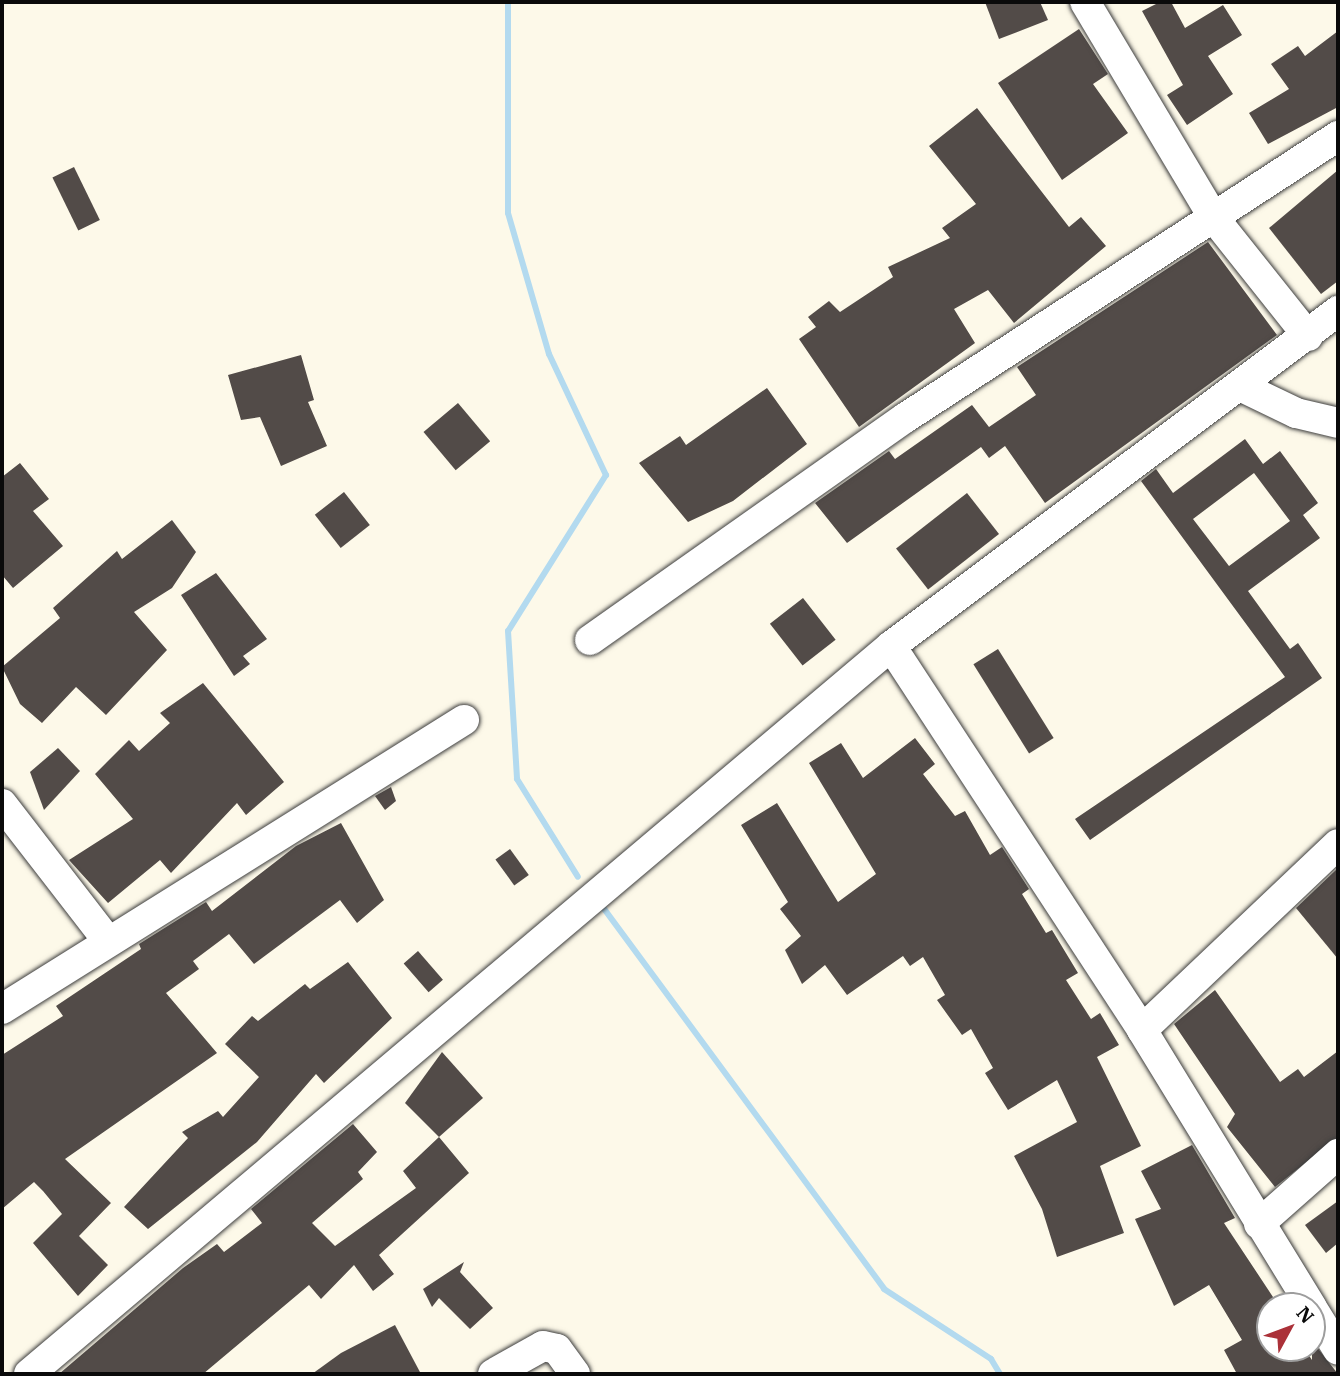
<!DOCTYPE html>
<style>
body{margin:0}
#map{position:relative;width:1340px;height:1376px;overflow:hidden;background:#fdf9e9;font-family:"IBM Plex Serif",serif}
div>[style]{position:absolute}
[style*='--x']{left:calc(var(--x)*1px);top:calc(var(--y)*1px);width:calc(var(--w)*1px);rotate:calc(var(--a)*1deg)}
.stream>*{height:6px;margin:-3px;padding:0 3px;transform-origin:3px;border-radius:3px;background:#b3daef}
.building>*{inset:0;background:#524b48;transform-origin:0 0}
.roads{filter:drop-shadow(0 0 2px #3d3d3d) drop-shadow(0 0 2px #3d3d3d)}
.minor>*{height:30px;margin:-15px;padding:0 15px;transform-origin:15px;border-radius:15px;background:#fff}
span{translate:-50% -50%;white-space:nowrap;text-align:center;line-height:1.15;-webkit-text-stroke:7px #fff;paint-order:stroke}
.frame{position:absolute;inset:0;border:4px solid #0a0a0a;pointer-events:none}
.north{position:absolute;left:1256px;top:1292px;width:70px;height:70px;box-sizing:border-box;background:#fff;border:2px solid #9d9d9d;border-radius:50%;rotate:49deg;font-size:19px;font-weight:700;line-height:28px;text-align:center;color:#0a0a0a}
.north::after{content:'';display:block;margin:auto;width:24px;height:32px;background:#ab3139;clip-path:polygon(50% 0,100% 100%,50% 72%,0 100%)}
</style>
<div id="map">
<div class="stream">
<i style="--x:508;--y:2;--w:211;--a:90"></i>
<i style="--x:508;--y:213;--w:147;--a:73.8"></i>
<i style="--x:549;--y:354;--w:134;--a:64.8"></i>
<i style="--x:606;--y:475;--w:184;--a:122.1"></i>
<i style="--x:508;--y:631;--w:148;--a:86.5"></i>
<i style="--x:517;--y:779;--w:115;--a:58.1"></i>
<i style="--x:602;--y:906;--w:476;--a:53.6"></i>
<i style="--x:884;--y:1289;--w:128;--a:33.2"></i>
<i style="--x:991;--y:1359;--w:17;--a:59"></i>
</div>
<div class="building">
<i style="clip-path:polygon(985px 2px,1040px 2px,1048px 20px,999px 39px)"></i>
<i style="clip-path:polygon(1160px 2px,1171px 2px,1185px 28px,1223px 5px,1242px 35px,1208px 56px,1233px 94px,1187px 125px,1167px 95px,1183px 85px,1142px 11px)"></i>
<i style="clip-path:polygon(1079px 29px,1108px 74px,1093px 84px,1128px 133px,1062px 180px,998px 83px)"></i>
<i style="clip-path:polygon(1338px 31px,1338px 107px,1268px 144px,1249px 113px,1289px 89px,1271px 64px,1298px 46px,1305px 56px)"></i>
<i style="clip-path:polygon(977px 108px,1069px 227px,1081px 217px,1106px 246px,1014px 323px,988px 290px,954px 309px,975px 343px,859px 427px,799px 339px,816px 327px,808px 317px,829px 301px,840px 312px,893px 277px,888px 267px,950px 238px,942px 228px,976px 204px,929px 146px)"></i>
<i style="left:74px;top:167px;width:59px;height:24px;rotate:64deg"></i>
<i style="clip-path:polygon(1338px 170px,1338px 281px,1321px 294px,1269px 228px)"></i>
<i style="clip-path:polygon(1208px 242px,1277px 335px,1045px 503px,1005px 446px,989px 458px,981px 447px,847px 543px,815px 503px,889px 451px,895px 459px,972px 405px,989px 427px,1036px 395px,1017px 367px)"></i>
<i style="clip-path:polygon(301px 355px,314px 400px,308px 402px,327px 446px,281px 466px,260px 417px,241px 420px,228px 375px)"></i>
<i style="clip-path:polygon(767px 388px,807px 444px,733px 501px,688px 522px,639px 463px,680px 436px,686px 445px)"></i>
<i style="left:458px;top:403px;width:50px;height:45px;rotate:50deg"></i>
<i style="clip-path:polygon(evenodd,1245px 439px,1263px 464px,1280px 451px,1318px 503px,1303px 515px,1320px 538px,1248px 591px,1290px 649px,1298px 643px,1322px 678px,1090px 840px,1075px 819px,1285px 677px,1141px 481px,1156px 469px,1173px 493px,1245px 439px,1254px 473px,1290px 521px,1229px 566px,1193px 519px,1254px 473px)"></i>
<i style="clip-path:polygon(20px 463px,49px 499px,33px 511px,63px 546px,13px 588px,2px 575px,2px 477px)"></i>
<i style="left:344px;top:492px;width:42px;height:37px;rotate:52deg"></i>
<i style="left:967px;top:493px;width:52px;height:90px;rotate:52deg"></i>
<i style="clip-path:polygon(172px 520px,196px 552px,172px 588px,134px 612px,167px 650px,106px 715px,76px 687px,42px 723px,20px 704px,2px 667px,60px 618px,53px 608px,117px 551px,122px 559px)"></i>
<i style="clip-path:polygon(216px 573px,267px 639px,243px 656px,250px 664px,234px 676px,181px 595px)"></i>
<i style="left:803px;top:598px;width:53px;height:42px;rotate:52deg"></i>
<i style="left:998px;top:649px;width:105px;height:29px;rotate:58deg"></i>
<i style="clip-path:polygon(203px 683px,284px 782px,246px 815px,237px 803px,171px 873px,160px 860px,108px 903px,69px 860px,133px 819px,95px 774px,129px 740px,139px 751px,170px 723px,160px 713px)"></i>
<i style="clip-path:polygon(915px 738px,935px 764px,923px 774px,955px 816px,965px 811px,990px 855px,1002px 847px,1029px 889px,1022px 894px,1046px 933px,1052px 930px,1078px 973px,1066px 980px,1091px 1019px,1100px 1013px,1119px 1045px,1097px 1057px,1141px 1146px,1100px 1166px,1124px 1233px,1057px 1257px,1042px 1209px,1014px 1156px,1077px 1122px,1057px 1080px,1008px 1110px,985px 1073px,993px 1068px,971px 1029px,962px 1035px,937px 1000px,945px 995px,923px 957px,910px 966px,903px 956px,847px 995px,825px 965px,802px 984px,785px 950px,801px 936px,780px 909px,788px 902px,741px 825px,777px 803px,838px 902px,876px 874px,809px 763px,841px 743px,863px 778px)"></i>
<i style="clip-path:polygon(58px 748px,80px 771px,44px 810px,30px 772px)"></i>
<i style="clip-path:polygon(391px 787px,396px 801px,385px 810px,375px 796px)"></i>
<i style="clip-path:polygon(341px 823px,384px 900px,357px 923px,340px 900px,254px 964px,229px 934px,193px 961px,199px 969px,166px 993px,217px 1053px,65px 1159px,111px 1203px,79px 1236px,108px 1265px,78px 1296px,33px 1243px,62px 1214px,43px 1191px,34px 1182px,2px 1209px,2px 1055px,63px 1016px,56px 1006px,141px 949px,139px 944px,206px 902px,212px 911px,296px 846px)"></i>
<i style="left:510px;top:849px;width:32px;height:18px;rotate:54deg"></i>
<i style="clip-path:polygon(1338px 868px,1338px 959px,1296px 908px)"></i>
<i style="left:418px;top:951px;width:38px;height:19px;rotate:49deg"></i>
<i style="clip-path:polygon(348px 962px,392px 1018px,324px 1083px,316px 1074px,257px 1142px,148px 1229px,124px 1207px,188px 1138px,182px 1132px,218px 1111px,223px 1117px,259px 1077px,225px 1044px,252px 1016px,258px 1021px,305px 984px,310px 989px)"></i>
<i style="clip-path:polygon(1215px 990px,1280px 1082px,1298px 1069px,1304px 1077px,1338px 1051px,1338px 1137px,1275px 1187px,1227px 1127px,1235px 1114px,1174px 1024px)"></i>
<i style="clip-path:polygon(442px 1052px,483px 1098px,439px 1137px,405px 1103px)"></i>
<i style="clip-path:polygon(353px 1124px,377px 1152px,358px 1172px,363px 1179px,312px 1223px,335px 1246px,416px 1188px,403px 1171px,439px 1137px,469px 1173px,379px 1255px,394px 1274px,373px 1291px,354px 1265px,321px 1299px,309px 1285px,203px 1374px,59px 1374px,183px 1268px,217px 1244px,224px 1252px,262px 1223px,251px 1209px)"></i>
<i style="clip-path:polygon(1192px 1145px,1235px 1218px,1224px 1223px,1279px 1306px,1270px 1306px,1270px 1348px,1304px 1348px,1312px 1360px,1312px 1341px,1338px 1374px,1237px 1374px,1224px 1350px,1242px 1340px,1209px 1285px,1174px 1306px,1135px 1219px,1161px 1209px,1141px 1171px)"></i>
<i style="clip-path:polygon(1338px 1201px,1338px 1243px,1326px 1253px,1305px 1225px)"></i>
<i style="clip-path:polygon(464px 1262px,460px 1272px,493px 1308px,470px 1329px,439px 1298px,432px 1307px,423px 1289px)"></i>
<i style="clip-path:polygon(395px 1325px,421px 1374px,312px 1374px,341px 1353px)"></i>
</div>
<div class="roads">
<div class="minor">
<i style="--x:1085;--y:2;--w:252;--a:59.2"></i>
<i style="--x:1214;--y:218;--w:151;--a:51.5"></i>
<i style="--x:1240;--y:386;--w:62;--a:25.7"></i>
<i style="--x:1296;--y:413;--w:43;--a:13.4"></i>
<i style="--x:590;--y:640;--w:385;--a:-35.2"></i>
<i style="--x:905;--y:418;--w:517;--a:-33.07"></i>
<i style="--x:891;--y:646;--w:459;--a:56.8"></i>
<i style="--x:1142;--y:1030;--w:324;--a:58.5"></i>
<i style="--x:2;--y:804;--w:172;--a:52.3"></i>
<i style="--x:2;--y:1009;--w:545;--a:-32.03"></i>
<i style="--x:1142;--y:1030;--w:270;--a:-43.5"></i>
<i style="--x:1259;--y:1224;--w:106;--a:-41.5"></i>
<i style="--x:1312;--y:1308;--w:49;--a:58.2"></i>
<i style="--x:29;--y:1374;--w:1128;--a:-40.18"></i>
<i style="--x:891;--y:646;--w:559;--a:-36.85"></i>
<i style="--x:493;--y:1374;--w:57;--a:-29.2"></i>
<i style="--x:543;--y:1346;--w:14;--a:12"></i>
<i style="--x:557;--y:1349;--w:31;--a:54"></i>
</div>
</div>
<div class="frame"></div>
<div class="north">N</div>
</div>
